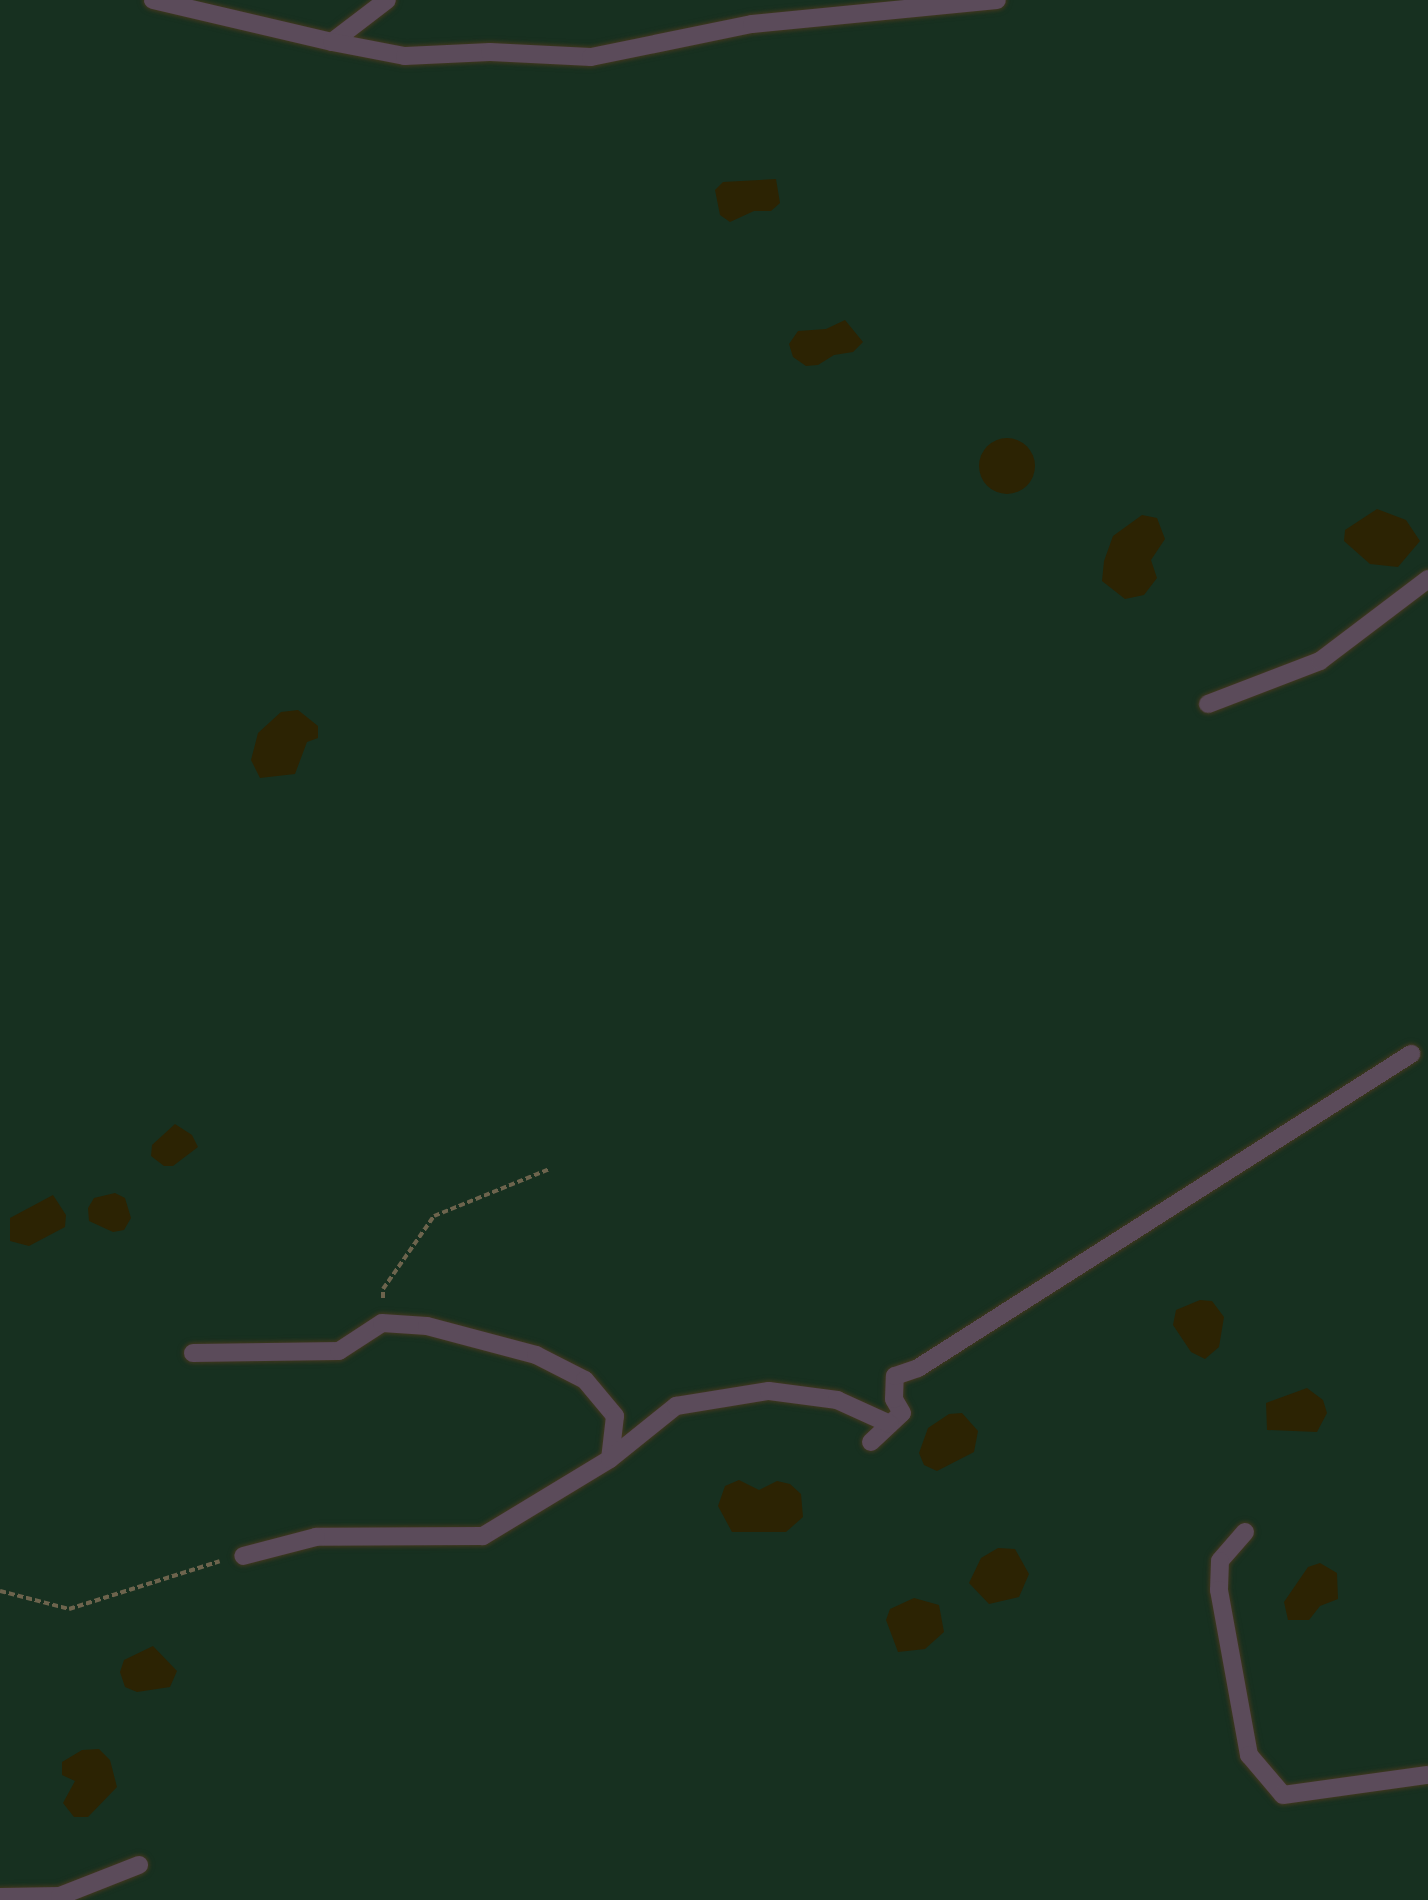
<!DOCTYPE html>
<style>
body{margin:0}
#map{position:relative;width:1428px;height:1900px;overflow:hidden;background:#261b00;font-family:"Noto Sans",sans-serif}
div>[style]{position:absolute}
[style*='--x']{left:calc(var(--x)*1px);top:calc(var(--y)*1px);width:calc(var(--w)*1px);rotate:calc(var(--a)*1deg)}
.green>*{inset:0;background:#173020;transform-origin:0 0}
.sand>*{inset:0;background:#2c2303}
.round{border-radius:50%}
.path>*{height:4px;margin-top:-2px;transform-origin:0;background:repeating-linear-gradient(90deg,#6d644d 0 6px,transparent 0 9px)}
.roads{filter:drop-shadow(0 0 2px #42381e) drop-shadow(0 0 2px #42381e)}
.minor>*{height:18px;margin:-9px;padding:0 9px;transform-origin:9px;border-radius:9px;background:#5b4b5a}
span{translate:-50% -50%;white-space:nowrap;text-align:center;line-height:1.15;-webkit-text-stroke:6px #0b0701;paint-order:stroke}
</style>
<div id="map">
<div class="green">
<i style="left:0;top:0;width:1428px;height:1900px"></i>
</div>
<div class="sand">
<i style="clip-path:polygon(776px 179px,780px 203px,771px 211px,754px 211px,730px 222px,720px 215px,715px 190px,723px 182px)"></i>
<i style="clip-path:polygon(845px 320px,863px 342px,853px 352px,834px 355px,818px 365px,806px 366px,793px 357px,789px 344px,798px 331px,826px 329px)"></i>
<i class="round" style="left:979px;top:438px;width:56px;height:56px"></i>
<i style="clip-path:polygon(1377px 509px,1406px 520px,1420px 541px,1398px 567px,1370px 564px,1344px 541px,1345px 530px)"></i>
<i style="clip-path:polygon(1142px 515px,1157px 518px,1165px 539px,1151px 560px,1157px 578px,1144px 595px,1125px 599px,1102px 581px,1104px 561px,1113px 536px)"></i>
<i style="clip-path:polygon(298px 710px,318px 726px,318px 738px,307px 742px,295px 774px,260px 778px,251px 760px,258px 733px,281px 712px)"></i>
<i style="clip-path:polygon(175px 1124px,192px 1135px,198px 1147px,173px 1166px,164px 1166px,151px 1156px,152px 1145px)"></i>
<i style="clip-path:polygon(115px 1193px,125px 1198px,131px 1218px,124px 1230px,113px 1232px,89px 1221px,88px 1208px,94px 1198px)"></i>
<i style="clip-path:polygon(53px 1195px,66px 1215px,65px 1227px,29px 1246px,10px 1241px,10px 1218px)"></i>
<i style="clip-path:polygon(1200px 1300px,1212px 1301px,1224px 1317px,1219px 1347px,1205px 1359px,1191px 1352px,1173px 1325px,1176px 1310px)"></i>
<i style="clip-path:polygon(1307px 1388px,1323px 1400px,1327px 1413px,1317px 1432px,1267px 1430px,1266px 1403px)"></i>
<i style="clip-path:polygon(962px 1413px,978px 1431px,974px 1452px,937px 1471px,924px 1465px,919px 1453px,928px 1428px,949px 1414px)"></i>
<i style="clip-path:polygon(739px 1480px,759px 1490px,777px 1481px,790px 1484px,801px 1494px,803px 1517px,786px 1532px,732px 1532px,718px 1506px,725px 1486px)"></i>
<i style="clip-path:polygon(998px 1548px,1015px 1549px,1029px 1574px,1019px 1597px,989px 1604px,969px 1583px,981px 1558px)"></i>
<i style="clip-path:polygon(1320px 1563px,1337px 1573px,1338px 1599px,1320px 1606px,1309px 1620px,1288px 1620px,1284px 1602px,1308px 1567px)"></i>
<i style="clip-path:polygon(914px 1598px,939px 1605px,944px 1632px,925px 1649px,898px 1652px,886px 1620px,890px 1609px)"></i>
<i style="clip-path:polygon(153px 1646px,177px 1671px,170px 1687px,137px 1692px,125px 1687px,120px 1672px,124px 1660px)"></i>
<i style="clip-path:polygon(99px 1749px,110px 1760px,117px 1787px,88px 1817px,74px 1817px,63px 1803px,75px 1781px,62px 1775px,62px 1762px,82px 1750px)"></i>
</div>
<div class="path">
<i style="--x:383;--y:1298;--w:9;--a:-90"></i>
<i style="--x:383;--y:1289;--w:89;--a:-55.1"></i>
<i style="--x:434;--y:1216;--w:125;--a:-22.1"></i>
<i style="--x:0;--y:1591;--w:71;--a:14.6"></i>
<i style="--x:69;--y:1609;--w:158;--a:-17.6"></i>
</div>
<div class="roads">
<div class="minor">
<i style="--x:153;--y:0;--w:184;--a:13.2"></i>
<i style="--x:332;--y:42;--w:69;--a:-37.4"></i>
<i style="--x:332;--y:42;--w:74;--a:10.9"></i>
<i style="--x:405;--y:56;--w:85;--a:-2.7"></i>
<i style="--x:490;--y:52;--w:101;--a:2.8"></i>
<i style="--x:591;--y:57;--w:164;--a:-11.6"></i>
<i style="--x:752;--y:24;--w:246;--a:-5.6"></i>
<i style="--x:1208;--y:704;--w:120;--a:-21"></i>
<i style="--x:1320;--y:661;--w:136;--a:-37.2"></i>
<i style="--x:193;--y:1353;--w:146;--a:-0.8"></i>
<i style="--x:339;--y:1351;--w:51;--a:-33.1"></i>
<i style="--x:382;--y:1323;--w:45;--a:3.8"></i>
<i style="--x:427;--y:1326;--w:113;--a:14.9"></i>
<i style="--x:536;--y:1355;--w:55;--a:27"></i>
<i style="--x:585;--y:1380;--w:47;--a:50.2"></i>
<i style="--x:615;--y:1416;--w:43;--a:96.6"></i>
<i style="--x:610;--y:1459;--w:149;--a:148.8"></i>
<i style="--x:483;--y:1536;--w:167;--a:179.7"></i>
<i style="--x:316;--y:1537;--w:75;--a:165.4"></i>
<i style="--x:871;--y:1442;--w:42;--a:-43.1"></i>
<i style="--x:902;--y:1413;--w:16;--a:-120"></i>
<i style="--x:894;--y:1399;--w:23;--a:-88"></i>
<i style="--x:895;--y:1376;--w:24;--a:-19"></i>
<i style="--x:918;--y:1368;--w:585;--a:-32.49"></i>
<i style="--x:610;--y:1459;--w:85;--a:-38.8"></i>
<i style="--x:676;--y:1406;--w:94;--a:-9.2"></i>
<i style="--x:769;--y:1391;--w:69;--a:7.5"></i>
<i style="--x:837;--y:1400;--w:58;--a:24.4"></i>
<i style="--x:1245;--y:1532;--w:38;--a:131"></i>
<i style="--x:1220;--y:1561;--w:29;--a:92"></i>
<i style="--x:1219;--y:1590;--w:168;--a:79.7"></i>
<i style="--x:1249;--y:1755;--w:52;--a:49.6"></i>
<i style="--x:1283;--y:1795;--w:146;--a:-7.9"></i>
<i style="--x:0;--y:1897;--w:60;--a:-1"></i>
<i style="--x:60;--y:1896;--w:85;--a:-21.4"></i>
</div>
</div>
</div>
